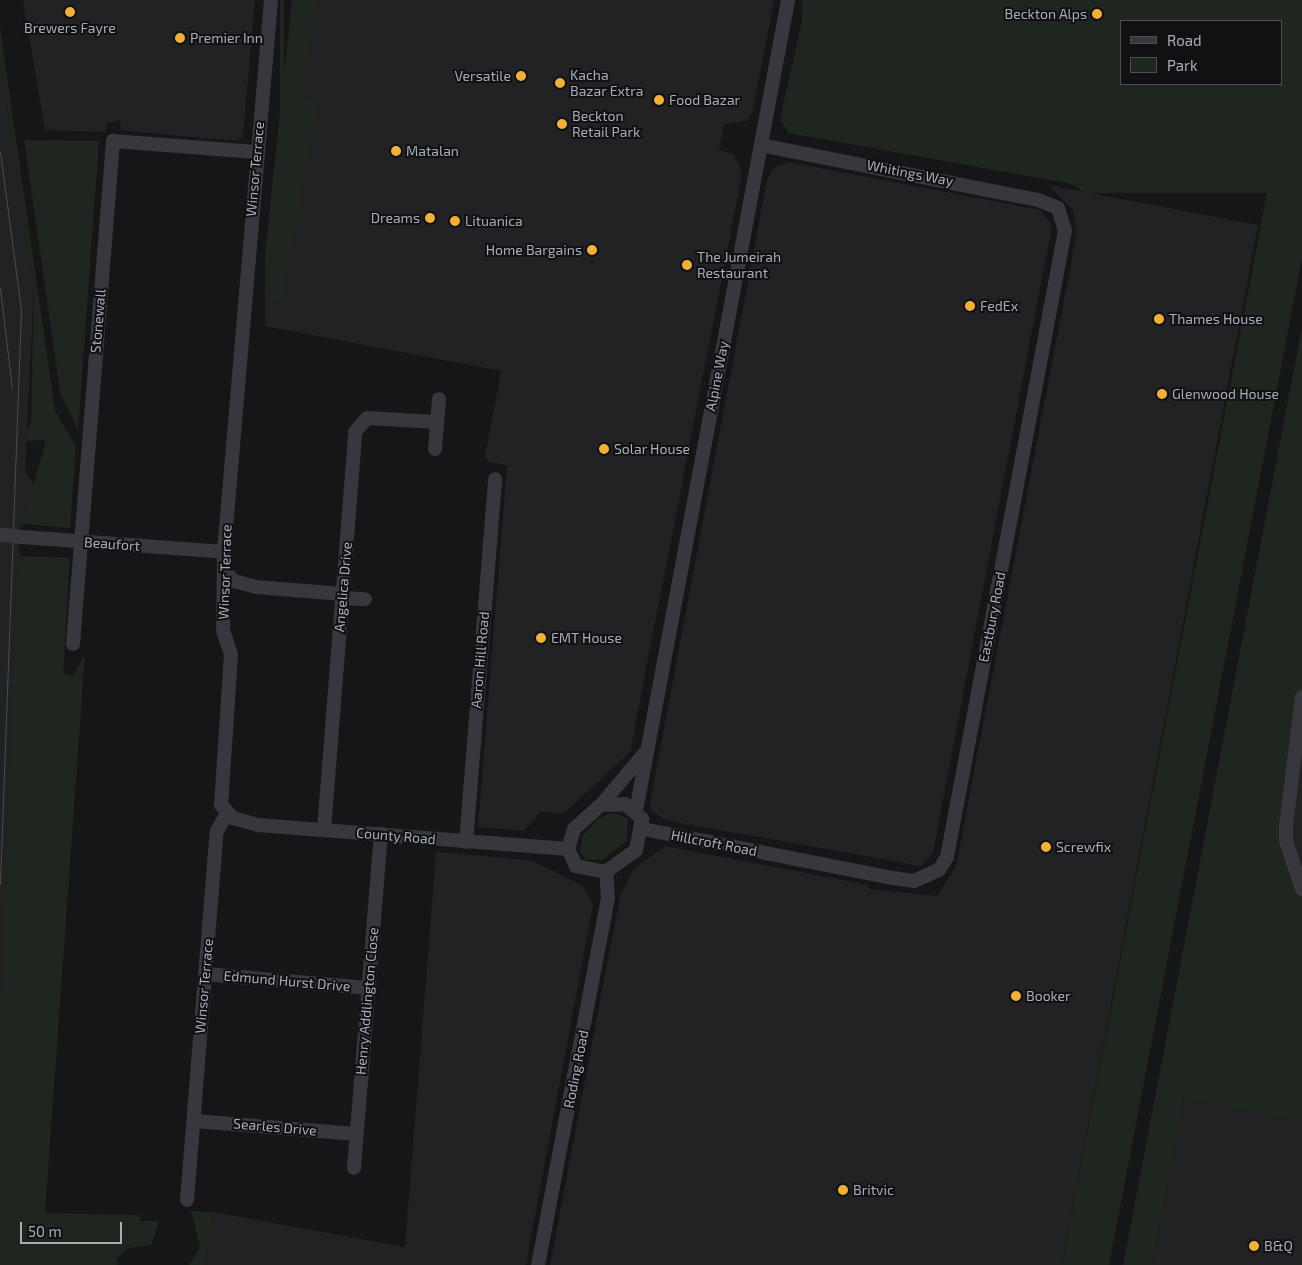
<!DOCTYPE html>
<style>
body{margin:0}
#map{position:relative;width:1302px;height:1265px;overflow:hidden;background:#161618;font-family:"Exo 2",sans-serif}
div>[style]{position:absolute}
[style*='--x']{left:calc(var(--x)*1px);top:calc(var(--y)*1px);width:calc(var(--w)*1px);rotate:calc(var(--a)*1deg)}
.built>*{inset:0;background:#222225}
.green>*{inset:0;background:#1e261f;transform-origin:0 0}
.street>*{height:14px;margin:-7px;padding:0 7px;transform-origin:7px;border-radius:7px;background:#37383d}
.tram>*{height:1px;margin:-0.5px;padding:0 0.5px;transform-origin:0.5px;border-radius:0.5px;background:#4a4c52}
.street-bridge>*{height:14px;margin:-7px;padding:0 7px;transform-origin:7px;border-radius:7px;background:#37383d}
.dots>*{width:14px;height:14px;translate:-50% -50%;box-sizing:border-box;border:2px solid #111113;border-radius:50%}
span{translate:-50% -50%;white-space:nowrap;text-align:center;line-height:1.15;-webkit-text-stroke:4px #111113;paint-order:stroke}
.poi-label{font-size:14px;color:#a8adb8}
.right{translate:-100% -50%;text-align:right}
.left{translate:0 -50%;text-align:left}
.street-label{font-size:14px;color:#a8adb8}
.legend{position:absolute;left:1120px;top:20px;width:162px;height:65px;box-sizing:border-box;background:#111113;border:1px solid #4d4f55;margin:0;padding:6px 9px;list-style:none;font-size:15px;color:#a8adb8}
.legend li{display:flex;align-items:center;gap:10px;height:25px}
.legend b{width:25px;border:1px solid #4d4f55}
.scale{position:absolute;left:20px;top:1222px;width:102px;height:22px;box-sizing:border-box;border:2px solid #a8adb8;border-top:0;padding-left:6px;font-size:15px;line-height:18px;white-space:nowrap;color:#a8adb8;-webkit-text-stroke:4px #111113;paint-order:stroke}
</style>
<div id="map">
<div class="built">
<i style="clip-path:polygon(23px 0,255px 0,243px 137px,236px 141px,127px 131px,121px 129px,120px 120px,107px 123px,106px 132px,45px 130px)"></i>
<i style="clip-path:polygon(292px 0,774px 0,753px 110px,747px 121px,724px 124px,723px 130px,719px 150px,734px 154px,742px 174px,630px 752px,563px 814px,540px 812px,524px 831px,478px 827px,507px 465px,489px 462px,485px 457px,501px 371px,265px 326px,265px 255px)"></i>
<i style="clip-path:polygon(0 60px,34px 287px,25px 470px,45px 503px,20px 529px,19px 553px,44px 591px,0 1120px)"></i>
<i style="clip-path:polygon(789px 162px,1040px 210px,1052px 225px,933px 853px,921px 866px,664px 820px,649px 808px,767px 180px,773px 168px)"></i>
<i style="clip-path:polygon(1048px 185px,1258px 225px,1062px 1265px,550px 1265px,620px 896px,634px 868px,665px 846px,869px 885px,869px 889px,937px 896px,956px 866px,1077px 232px,1073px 210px)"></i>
<i style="clip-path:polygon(1302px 712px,1302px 899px,1282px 846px,1281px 809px)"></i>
<i style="clip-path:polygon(436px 852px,530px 860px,582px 885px,593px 904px,526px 1265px,205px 1265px,213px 1212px,405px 1247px)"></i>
<i style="clip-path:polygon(1184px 1096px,1302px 1122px,1302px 1265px,1152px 1265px)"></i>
</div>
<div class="green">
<i style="left:280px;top:0;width:4px;height:277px"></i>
<i style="clip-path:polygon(292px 0,316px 0,301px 98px,318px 102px,281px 304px,268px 297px,265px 255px)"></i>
<i style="clip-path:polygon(evenodd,802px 0,1302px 0,1302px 258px,1109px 1265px,1062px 1265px,1267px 193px,1085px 193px,1072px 184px,789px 133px,780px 119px,802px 21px,802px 0,1121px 21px,1281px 21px,1281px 84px,1121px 84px,1121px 21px)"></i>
<i style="clip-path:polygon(0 27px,55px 411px,76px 446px,70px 528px,23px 524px,46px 440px,24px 441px,31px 421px,34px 287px,0 60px)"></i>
<i style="clip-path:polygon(24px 140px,99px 141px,78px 431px,60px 392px)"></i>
<i style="clip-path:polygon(1302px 327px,1302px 712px,1281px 809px,1282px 846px,1302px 899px,1302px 1122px,1184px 1097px,1152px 1265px,1123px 1265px)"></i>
<i style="clip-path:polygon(22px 556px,70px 558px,63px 673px,73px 676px,85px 654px,45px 1213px,140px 1215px,141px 1221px,159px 1221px,151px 1245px,128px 1248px,117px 1259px,117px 1265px,0 1265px,0 1034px,18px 559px,28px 566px)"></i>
<i style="clip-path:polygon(612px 813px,628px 818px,627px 841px,604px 859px,587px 860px,580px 852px,582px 836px,598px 819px)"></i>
<i style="clip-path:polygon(191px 1211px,213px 1212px,205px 1265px,189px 1265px,200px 1247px)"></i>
</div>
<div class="street">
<i style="--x:271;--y:0;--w:554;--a:94.87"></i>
<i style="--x:224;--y:552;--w:78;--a:90.7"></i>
<i style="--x:223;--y:630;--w:26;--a:72"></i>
<i style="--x:231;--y:655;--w:150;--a:93.8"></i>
<i style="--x:221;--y:805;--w:18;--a:47"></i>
<i style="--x:233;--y:818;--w:25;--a:16"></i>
<i style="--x:257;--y:825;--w:312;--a:4.4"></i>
<i style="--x:435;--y:449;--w:50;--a:-85.4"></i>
<i style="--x:22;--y:537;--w:203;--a:4.2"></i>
<i style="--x:227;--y:574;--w:10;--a:45"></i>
<i style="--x:234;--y:581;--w:23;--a:15"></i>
<i style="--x:256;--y:587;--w:87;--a:4.6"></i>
<i style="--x:343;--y:598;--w:22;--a:3"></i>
<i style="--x:73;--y:644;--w:505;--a:-85.45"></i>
<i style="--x:113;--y:141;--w:143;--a:4.4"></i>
<i style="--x:1302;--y:697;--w:129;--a:97.1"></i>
<i style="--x:1286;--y:825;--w:16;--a:90"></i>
<i style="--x:1286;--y:841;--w:51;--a:71.6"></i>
<i style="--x:625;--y:804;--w:23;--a:41"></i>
<i style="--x:642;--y:819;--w:32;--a:101"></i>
<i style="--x:636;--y:850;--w:37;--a:144"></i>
<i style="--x:606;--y:872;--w:31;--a:-169"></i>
<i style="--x:576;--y:866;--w:19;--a:-115"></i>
<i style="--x:568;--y:849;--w:21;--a:-73"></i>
<i style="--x:574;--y:829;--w:36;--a:-42"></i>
<i style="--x:601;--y:805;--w:24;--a:-2"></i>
<i style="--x:601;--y:805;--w:67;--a:-49.9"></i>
<i style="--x:636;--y:811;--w:825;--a:-79.38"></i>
<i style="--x:643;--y:829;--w:255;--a:11.1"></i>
<i style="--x:893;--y:878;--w:21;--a:8"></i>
<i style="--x:914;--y:881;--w:27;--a:-24"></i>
<i style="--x:939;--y:870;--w:15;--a:-58"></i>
<i style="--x:947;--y:857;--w:637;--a:-79.33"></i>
<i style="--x:1065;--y:231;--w:24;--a:-107"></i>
<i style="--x:1058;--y:208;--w:22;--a:-158"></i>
<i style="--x:1038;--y:200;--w:282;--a:-168.8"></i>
<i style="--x:324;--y:830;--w:399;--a:-85.5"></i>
<i style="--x:355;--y:432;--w:18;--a:-49"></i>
<i style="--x:367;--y:418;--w:69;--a:3.3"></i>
<i style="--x:466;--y:842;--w:364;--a:-85.4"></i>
<i style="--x:205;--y:974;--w:164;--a:4.9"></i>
<i style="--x:194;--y:1121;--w:163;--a:4.6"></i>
<i style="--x:354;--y:1168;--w:335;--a:-85.4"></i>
<i style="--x:187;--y:1200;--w:370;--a:-85.4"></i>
<i style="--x:217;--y:831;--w:21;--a:-61"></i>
<i style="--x:538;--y:1265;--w:374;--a:-79.2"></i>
<i style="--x:608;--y:898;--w:26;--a:-94"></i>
</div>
<div class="tram">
<i style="--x:0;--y:152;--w:159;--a:82.4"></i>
<i style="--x:21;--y:310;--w:574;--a:92.1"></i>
<i style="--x:0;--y:288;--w:101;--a:83.2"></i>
</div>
<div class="street-bridge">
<i style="--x:3;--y:535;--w:19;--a:6"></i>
</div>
<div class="dots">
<i style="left:70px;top:12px;background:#f2b134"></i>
<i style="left:1097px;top:14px;background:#f2b134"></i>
<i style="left:180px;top:38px;background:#f2b134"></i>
<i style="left:521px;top:76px;background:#f2b134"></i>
<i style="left:560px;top:83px;background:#f2b134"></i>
<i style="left:659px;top:100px;background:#f2b134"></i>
<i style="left:562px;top:124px;background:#f2b134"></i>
<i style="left:396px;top:151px;background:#f2b134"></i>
<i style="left:430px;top:218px;background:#f2b134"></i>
<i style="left:455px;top:221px;background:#f2b134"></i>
<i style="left:592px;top:250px;background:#f2b134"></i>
<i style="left:687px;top:265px;background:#f2b134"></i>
<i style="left:970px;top:306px;background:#f2b134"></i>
<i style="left:1159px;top:319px;background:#f2b134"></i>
<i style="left:1162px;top:394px;background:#f2b134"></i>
<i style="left:604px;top:449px;background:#f2b134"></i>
<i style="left:541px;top:638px;background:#f2b134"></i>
<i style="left:1046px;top:847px;background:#f2b134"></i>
<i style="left:1016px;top:996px;background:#f2b134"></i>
<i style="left:843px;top:1190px;background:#f2b134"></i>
<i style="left:1254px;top:1246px;background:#f2b134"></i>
</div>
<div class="poi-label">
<span class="right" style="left:1087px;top:14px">Beckton Alps</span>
<span style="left:70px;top:28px">Brewers Fayre</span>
<span class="left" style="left:190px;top:38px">Premier Inn</span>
<span class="left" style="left:570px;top:83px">Kacha<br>Bazar Extra</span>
<span class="right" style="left:511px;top:76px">Versatile</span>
<span class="left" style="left:669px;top:100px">Food Bazar</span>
<span class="left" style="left:572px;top:124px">Beckton<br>Retail Park</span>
<span class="left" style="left:406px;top:151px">Matalan</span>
<span class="right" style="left:420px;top:218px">Dreams</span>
<span class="left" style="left:465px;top:221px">Lituanica</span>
<span class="right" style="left:582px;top:250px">Home Bargains</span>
<span class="left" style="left:697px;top:265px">The Jumeirah<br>Restaurant</span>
<span class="left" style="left:980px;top:306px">FedEx</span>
<span class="left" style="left:1169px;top:319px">Thames House</span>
<span class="left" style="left:1172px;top:394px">Glenwood House</span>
<span class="left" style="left:614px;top:449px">Solar House</span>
<span class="left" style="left:551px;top:638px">EMT House</span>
<span class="left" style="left:1056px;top:847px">Screwfix</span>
<span class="left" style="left:1026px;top:996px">Booker</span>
<span class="left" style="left:853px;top:1190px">Britvic</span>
<span class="left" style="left:1264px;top:1246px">B&amp;Q</span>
</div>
<div class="street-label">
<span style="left:255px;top:169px;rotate:-85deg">Winsor Terrace</span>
<span style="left:910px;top:173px;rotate:11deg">Whitings Way</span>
<span style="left:98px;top:321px;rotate:-85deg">Stonewall</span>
<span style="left:717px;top:376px;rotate:-79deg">Alpine Way</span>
<span style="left:112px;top:544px;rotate:4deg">Beaufort</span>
<span style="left:225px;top:572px;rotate:-88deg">Winsor Terrace</span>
<span style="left:343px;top:587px;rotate:-85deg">Angelica Drive</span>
<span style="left:992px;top:617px;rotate:-79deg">Eastbury Road</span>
<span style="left:480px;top:660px;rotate:-85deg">Aaron Hill Road</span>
<span style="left:396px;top:836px;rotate:5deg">County Road</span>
<span style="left:714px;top:843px;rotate:11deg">Hillcroft Road</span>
<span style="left:287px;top:981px;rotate:5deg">Edmund Hurst Drive</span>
<span style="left:204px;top:986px;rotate:-85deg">Winsor Terrace</span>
<span style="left:367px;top:1001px;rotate:-85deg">Henry Addlington Close</span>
<span style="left:576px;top:1069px;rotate:-79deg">Roding Road</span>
<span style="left:275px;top:1127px;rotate:5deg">Searles Drive</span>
</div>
<ul class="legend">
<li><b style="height:6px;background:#37383d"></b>Road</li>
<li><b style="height:14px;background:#1e261f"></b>Park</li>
</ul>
<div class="scale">50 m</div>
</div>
